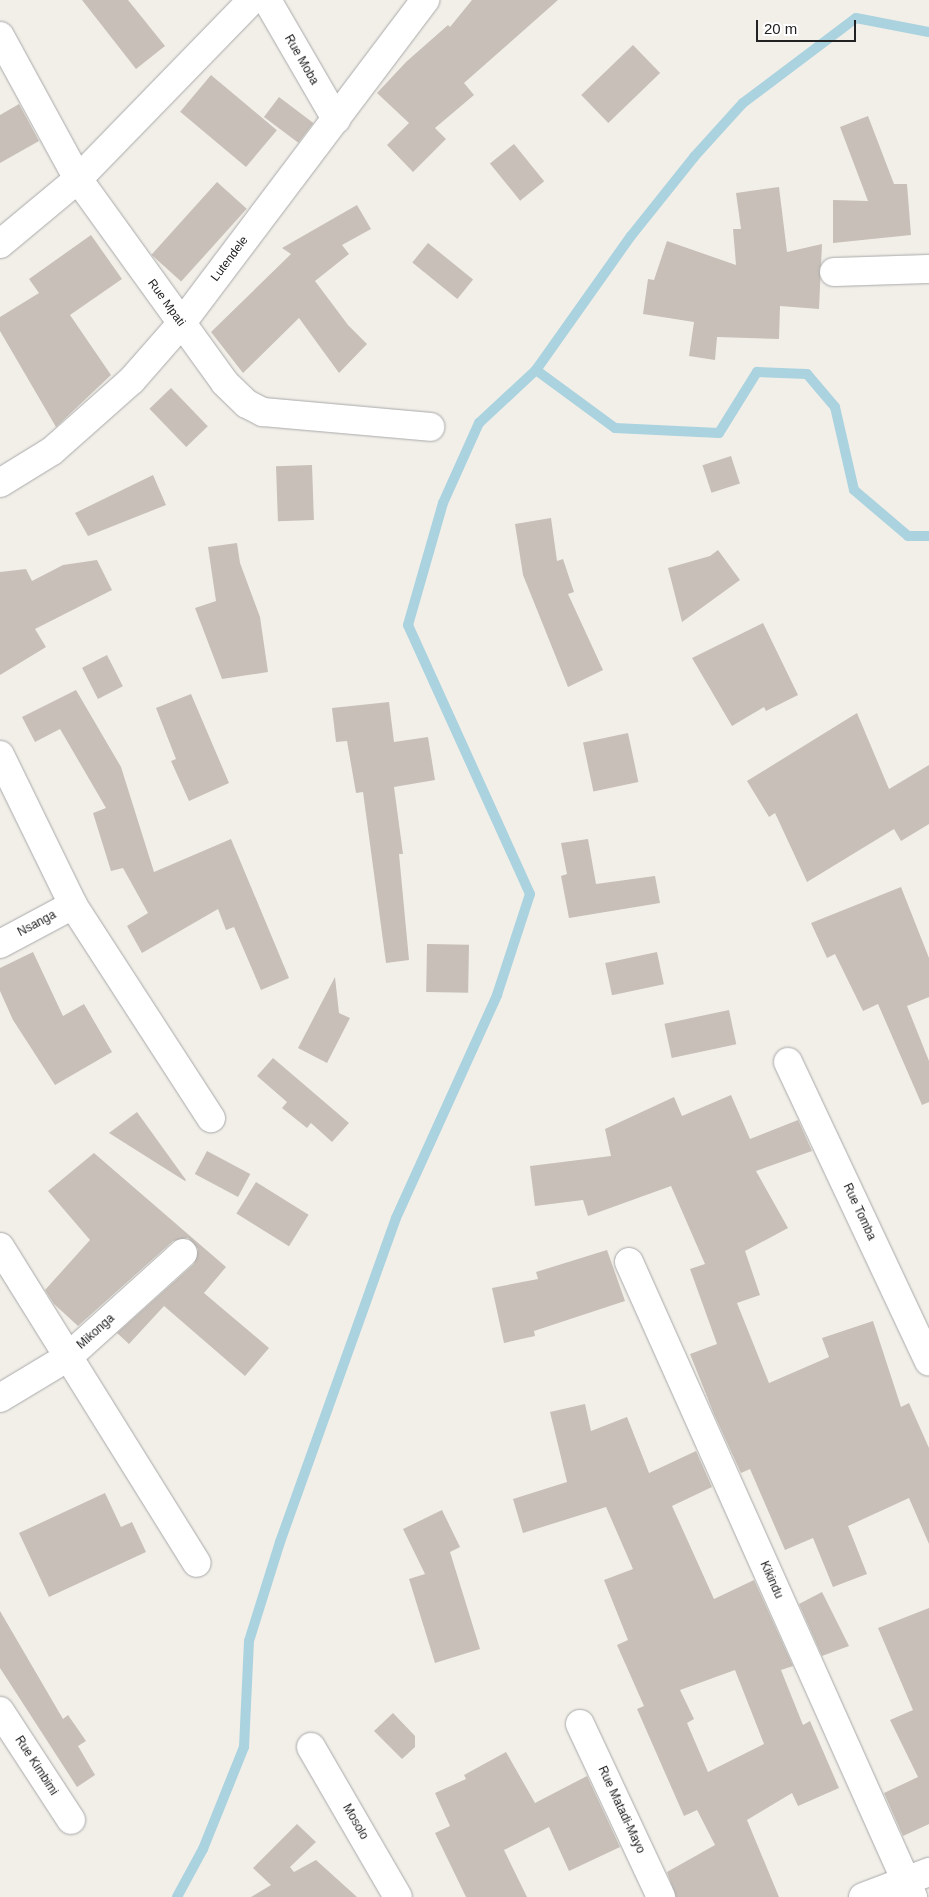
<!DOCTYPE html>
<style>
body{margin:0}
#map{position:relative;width:929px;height:1897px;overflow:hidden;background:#f2efe9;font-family:Helvetica,sans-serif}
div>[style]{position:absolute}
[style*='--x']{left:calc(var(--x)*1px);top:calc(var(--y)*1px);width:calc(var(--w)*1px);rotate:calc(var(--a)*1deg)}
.stream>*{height:10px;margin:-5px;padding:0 5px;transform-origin:5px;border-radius:5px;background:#aad3df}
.building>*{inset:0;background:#c7bfb8;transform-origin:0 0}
.roads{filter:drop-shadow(0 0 1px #a9a9a9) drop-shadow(0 0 1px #a9a9a9)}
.street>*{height:28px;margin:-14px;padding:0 14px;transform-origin:14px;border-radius:14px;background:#fff}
span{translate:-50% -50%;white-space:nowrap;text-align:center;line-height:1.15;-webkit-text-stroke:5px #fff;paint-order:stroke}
.street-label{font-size:12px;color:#222}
.scale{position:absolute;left:756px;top:20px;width:100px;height:22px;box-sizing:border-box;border:2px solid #222;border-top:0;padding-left:6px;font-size:15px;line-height:18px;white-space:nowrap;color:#222;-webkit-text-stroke:4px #fff;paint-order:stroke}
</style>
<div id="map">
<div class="stream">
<i style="--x:536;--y:370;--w:98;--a:36.3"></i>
<i style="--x:615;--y:428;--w:104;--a:2.8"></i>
<i style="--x:719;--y:433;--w:72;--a:-58.1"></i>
<i style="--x:757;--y:372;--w:50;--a:2.3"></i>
<i style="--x:807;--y:374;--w:43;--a:49.7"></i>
<i style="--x:835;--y:407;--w:85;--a:77.1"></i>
<i style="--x:854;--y:490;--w:71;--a:40.4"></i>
<i style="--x:908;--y:536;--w:21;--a:0"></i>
<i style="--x:177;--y:1897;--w:55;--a:-61.6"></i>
<i style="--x:203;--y:1849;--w:110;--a:-68.1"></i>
<i style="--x:244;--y:1747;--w:106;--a:-87.3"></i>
<i style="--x:249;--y:1641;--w:104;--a:-72.6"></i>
<i style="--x:280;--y:1542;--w:344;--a:-70.3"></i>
<i style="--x:396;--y:1218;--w:245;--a:-65.6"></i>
<i style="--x:497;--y:995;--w:106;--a:-71.9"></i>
<i style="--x:530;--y:894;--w:295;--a:-114.4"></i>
<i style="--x:408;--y:625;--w:127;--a:-74"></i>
<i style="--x:443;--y:503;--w:88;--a:-65.8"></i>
<i style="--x:479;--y:423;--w:78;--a:-42.9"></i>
<i style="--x:536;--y:370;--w:164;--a:-54.7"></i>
<i style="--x:631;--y:236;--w:101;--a:-51.4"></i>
<i style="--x:694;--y:157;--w:73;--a:-47.8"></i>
<i style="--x:743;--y:103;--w:141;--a:-37"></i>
<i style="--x:856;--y:18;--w:74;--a:10.9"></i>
</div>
<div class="building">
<i style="clip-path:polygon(82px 0,128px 0,165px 46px,136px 69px)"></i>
<i style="clip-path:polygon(472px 0,558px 0,464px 83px,474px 95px,435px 128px,446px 139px,413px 172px,387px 145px,409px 123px,377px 93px,406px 62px,448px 25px,450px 27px)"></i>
<i style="left:633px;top:45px;width:39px;height:72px;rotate:46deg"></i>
<i style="left:211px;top:75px;width:86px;height:48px;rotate:40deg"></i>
<i style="left:279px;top:97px;width:43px;height:25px;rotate:37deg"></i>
<i style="clip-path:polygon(19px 104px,39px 141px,0 163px,0 115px)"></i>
<i style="clip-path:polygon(868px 116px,894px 184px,907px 184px,911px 235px,833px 243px,833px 200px,868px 201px,840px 127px)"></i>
<i style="left:514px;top:144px;width:48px;height:31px;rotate:51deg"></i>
<i style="left:217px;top:182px;width:40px;height:98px;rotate:42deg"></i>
<i style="clip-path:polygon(779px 187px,787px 252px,822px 244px,819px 309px,780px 306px,779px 339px,717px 337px,715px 360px,689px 356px,694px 322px,643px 314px,648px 279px,654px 280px,667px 241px,736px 265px,733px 229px,741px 229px,736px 193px)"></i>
<i style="clip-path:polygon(357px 205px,371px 229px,342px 245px,349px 254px,315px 281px,348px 325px,367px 344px,339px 373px,299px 318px,243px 373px,211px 332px,291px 254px,282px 248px)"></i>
<i style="clip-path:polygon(91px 235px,122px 279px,70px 315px,111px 375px,56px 427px,0 331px,0 317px,39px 293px,29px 279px)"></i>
<i style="left:428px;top:243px;width:58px;height:25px;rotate:39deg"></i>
<i style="left:171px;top:388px;width:53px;height:30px;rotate:46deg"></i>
<i style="left:731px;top:456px;width:29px;height:30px;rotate:72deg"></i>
<i style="left:312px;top:465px;width:55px;height:36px;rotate:88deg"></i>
<i style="clip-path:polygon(153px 475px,166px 505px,88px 536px,75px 513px)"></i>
<i style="clip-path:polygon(551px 518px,557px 561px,563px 559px,574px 592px,568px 594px,603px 670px,568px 687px,523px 575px,515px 524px)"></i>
<i style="clip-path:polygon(237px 543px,240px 563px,260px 617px,268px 672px,222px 679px,195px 608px,216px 601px,208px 547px)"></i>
<i style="clip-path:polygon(718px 550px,740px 580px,682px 622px,668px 568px,710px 556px)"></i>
<i style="clip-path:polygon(97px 560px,112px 590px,35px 629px,46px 647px,0 675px,0 572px,26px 569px,32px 581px,63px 565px)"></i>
<i style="clip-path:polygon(763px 623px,798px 695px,766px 711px,764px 707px,732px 726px,692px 658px)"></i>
<i style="left:107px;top:655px;width:35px;height:28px;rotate:63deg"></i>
<i style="clip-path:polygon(76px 690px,121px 767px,154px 872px,231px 839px,289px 978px,261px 990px,234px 927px,226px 930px,218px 909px,142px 953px,127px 926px,148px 913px,123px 868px,111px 871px,93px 813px,106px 808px,60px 729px,35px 742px,22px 717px)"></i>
<i style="clip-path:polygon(191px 694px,229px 783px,189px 801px,171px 761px,176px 759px,156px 708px)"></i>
<i style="clip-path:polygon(389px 702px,394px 742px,428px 737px,435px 780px,394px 787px,403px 854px,399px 854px,409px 960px,386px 963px,363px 792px,356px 793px,347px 741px,336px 742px,332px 708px)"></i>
<i style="clip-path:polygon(857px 713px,889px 789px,929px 765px,929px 824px,901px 841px,894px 829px,807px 882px,775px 813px,769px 817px,747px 781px)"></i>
<i style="left:628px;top:733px;width:50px;height:46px;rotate:78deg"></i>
<i style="clip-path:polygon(588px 839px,596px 884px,655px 876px,660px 903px,569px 918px,561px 876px,567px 874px,561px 843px)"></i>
<i style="clip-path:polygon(901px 887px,929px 958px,929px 997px,907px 1006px,929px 1061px,929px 1102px,922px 1105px,878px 1004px,863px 1011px,835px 954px,827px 958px,811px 923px)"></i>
<i style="left:427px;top:944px;width:42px;height:48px;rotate:1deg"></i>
<i style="clip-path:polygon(33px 952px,63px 1016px,84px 1004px,112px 1052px,55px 1085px,13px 1020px,0 991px,0 968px)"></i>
<i style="left:657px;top:952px;width:33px;height:53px;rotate:78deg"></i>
<i style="clip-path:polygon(335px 977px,339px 1013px,350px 1018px,327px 1063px,298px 1048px)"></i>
<i style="left:729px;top:1010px;width:35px;height:66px;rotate:78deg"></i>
<i style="clip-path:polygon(273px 1058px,349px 1123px,332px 1142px,311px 1123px,307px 1128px,282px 1108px,287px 1102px,257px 1076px)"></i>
<i style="clip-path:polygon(731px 1095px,750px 1139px,798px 1120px,812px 1151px,756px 1171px,788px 1228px,745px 1251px,760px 1295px,737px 1303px,769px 1383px,829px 1357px,822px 1338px,873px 1321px,901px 1407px,909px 1403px,929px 1448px,929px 1544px,909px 1498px,848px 1526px,867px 1574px,833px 1587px,813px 1538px,785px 1550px,750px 1469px,741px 1473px,714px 1414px,690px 1354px,717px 1344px,690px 1269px,705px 1264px,671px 1186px,588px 1216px,583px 1200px,535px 1206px,530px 1166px,611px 1156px,605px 1129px,674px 1097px,682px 1116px)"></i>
<i style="clip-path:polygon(137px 1112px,186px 1180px,185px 1181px,109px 1133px)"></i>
<i style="left:207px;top:1151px;width:49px;height:26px;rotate:28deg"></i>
<i style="clip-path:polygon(94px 1153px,226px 1267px,204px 1293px,269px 1348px,245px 1376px,164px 1306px,129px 1344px,117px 1333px,194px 1264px,198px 1249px,188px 1238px,173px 1241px,78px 1326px,54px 1304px,45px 1290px,90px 1240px,48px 1191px)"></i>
<i style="left:256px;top:1182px;width:62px;height:37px;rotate:32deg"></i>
<i style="clip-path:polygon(607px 1250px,625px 1301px,534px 1331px,535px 1336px,504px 1343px,492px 1288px,538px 1279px,536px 1272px)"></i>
<i style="clip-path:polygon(evenodd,585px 1404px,591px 1431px,627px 1417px,649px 1473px,696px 1451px,712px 1487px,672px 1506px,714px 1599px,754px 1580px,793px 1666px,781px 1670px,803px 1725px,810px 1721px,839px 1788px,798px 1806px,792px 1793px,747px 1820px,779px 1897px,676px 1897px,667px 1872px,715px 1845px,697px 1810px,684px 1816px,637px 1709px,644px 1706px,617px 1645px,628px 1640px,604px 1580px,633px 1569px,606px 1507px,523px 1533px,513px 1499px,567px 1482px,550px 1412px,585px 1404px,735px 1670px,764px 1744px,708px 1772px,687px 1723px,694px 1719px,680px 1690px,735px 1670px)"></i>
<i style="clip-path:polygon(105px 1493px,121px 1527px,132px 1522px,146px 1552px,49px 1597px,19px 1533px)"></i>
<i style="clip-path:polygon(442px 1510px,460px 1547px,450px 1552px,480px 1649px,435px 1663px,409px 1579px,425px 1574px,403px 1529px)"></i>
<i style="clip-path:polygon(822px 1592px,849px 1646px,822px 1656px,799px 1604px)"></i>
<i style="clip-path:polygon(929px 1608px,929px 1824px,903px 1836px,884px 1793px,918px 1777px,890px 1720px,913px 1710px,878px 1628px)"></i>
<i style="clip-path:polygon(0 1611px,63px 1719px,68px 1715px,86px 1741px,78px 1746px,95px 1775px,77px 1787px,0 1668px)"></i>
<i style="clip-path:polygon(393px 1713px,415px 1736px,415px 1747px,402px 1759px,374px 1731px)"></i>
<i style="clip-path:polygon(506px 1752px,535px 1803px,587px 1776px,620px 1847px,569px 1871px,549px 1827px,504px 1850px,527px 1897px,466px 1897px,435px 1833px,450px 1826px,435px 1793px,466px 1779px,464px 1775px)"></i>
<i style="clip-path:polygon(297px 1824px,316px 1842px,290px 1867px,294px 1872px,316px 1860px,357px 1897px,251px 1897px,271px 1885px,253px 1868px)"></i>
</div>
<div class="roads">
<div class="street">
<i style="--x:267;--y:0;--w:138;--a:59.9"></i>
<i style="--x:0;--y:36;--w:163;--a:61.4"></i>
<i style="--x:78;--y:179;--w:251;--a:54.2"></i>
<i style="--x:225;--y:383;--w:30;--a:44"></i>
<i style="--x:247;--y:404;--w:18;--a:27"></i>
<i style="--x:263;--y:412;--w:168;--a:5.1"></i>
<i style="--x:0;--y:244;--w:102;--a:-39.8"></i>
<i style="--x:78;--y:179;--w:250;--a:-45.8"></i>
<i style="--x:834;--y:272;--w:95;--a:-1.8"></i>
<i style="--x:0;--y:483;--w:61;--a:-31.6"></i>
<i style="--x:52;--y:451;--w:107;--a:-41.6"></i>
<i style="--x:132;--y:380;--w:74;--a:-48.8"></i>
<i style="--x:181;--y:324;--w:406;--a:-53"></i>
<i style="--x:0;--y:755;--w:167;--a:64"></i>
<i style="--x:73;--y:905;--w:254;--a:57.1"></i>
<i style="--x:0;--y:944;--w:83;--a:-28.1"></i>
<i style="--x:788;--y:1062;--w:331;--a:64.8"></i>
<i style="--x:0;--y:1247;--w:372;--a:58.1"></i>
<i style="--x:629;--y:1262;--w:696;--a:65.9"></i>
<i style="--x:0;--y:1398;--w:79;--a:-31.1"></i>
<i style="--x:68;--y:1357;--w:155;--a:-42.1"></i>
<i style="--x:0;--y:1711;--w:130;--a:56.9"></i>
<i style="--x:580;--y:1724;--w:191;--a:64.9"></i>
<i style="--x:311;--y:1747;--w:173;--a:59.9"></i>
<i style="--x:863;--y:1897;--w:71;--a:-20.7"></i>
</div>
</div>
<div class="street-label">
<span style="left:301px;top:60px;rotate:60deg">Rue Moba</span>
<span style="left:230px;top:259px;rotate:-53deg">Lutendele</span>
<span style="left:166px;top:303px;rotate:54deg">Rue Mpati</span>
<span style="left:37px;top:924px;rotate:-28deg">Nsanga</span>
<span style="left:859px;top:1212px;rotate:65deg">Rue Tomba</span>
<span style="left:96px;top:1332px;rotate:-42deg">Mikonga</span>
<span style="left:771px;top:1580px;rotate:66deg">Kikindu</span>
<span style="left:36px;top:1766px;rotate:57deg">Rue Kimbimi</span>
<span style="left:621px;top:1810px;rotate:65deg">Rue Matadi-Mayo</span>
<span style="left:355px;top:1822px;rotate:60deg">Mosolo</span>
</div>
<div class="scale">20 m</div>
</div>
